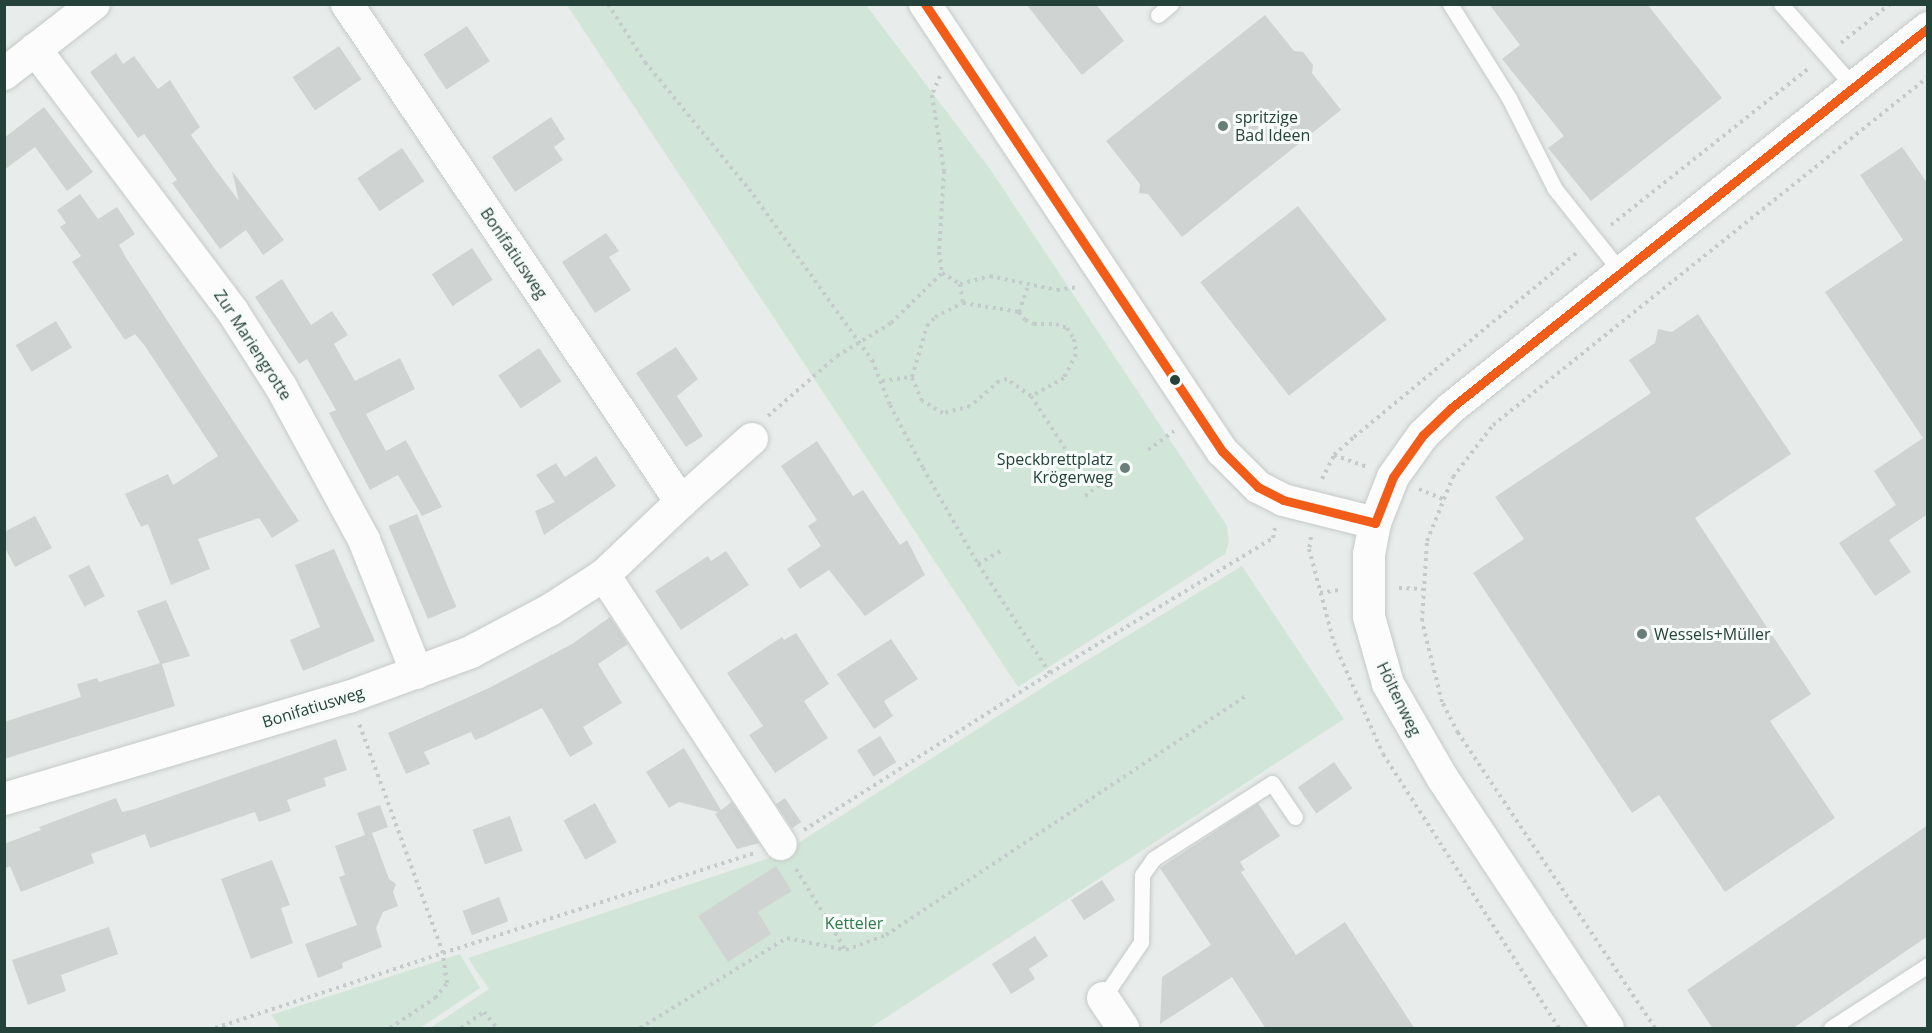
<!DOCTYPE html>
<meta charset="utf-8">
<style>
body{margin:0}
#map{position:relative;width:1932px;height:1033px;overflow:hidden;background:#e8edeb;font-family:"Open Sans",sans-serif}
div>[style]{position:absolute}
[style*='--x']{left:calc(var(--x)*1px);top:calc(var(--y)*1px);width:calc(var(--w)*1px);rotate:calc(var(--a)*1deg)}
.green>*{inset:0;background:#d1e6d8}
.building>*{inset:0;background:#cfd4d2;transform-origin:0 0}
.path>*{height:4px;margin-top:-2px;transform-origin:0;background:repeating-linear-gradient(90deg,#c3ccca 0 3px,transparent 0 7.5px)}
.roads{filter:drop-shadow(0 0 2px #c5cac8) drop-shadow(0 0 2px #c5cac8)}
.lane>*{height:15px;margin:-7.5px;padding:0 7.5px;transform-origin:7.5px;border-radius:7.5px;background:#fcfcfc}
.street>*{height:32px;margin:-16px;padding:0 16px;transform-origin:16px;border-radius:16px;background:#fcfcfc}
.bus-1>*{height:9px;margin:-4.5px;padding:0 4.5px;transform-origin:4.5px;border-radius:4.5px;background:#f25c19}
.dots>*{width:16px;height:16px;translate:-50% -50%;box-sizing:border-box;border:3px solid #f7fbf9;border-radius:50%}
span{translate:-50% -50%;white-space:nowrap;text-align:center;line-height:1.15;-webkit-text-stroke:6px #f7fbf9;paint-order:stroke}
.poi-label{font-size:16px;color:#24423a}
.left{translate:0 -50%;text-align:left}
.right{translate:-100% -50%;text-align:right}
.street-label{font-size:16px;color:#24423a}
.park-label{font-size:16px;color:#2d7a4b}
.frame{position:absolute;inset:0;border:6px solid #24423a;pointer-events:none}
</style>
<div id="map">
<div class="green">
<i style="clip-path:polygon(567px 5px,866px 5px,990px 169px,1227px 526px,1229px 542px,1225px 554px,1018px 687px)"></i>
<i style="clip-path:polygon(1242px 566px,1344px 719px,870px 1028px,430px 1028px,489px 989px,468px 958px,781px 854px,1053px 681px)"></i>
<i style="clip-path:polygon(460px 954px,480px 988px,420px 1028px,281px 1028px,271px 1015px)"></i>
</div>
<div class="building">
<i style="clip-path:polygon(1026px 4px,1096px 4px,1124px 41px,1082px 75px)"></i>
<i style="clip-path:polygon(1489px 4px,1647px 4px,1722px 98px,1591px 201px,1548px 148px,1564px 136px,1502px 59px,1520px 45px)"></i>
<i style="clip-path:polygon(1265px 15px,1294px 51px,1303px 52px,1313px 65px,1312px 73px,1341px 110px,1182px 237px,1148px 194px,1139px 193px,1140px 184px,1106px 141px)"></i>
<i style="left:467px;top:26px;width:42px;height:52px;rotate:57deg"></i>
<i style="left:339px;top:46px;width:40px;height:56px;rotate:56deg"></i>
<i style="clip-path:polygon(116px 53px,123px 64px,134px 56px,158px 89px,170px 80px,200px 127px,191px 135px,215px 169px,239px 201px,232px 171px,284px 240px,263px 255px,246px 230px,220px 249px,172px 183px,177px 180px,161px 157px,144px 134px,138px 138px,90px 72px)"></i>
<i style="clip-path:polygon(44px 107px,93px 172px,67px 191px,35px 147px,4px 170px,4px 138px)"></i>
<i style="clip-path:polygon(551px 117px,565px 139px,554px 147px,563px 160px,515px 192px,492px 157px)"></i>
<i style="clip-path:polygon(1902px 147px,1928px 184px,1928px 514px,1889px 540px,1911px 572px,1875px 596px,1839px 543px,1896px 505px,1874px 471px,1923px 438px,1825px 292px,1903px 240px,1860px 175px)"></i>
<i style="left:402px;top:148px;width:40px;height:54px;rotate:56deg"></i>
<i style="clip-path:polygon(80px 194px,98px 219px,117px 207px,135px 234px,119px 245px,128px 261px,299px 521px,272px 538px,259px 518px,198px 539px,210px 569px,171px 585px,148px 524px,141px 527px,125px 494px,168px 474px,173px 485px,218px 456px,145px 346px,135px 334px,125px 340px,72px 262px,81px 256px,60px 227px,66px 223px,57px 210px)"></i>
<i style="left:1298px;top:206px;width:144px;height:124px;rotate:52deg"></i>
<i style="clip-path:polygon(606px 233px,619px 251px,609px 257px,631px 290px,595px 313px,562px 262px)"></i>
<i style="left:472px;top:248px;width:38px;height:48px;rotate:57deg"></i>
<i style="clip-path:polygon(282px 279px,311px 325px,332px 311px,348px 335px,334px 344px,355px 381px,400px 358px,415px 389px,366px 414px,386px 451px,406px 440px,442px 507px,422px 516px,398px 475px,370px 490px,329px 413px,336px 410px,307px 359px,299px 364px,255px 297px)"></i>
<i style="clip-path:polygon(1698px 314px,1791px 454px,1695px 518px,1811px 694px,1770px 721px,1835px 818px,1725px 892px,1659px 795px,1632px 813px,1473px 573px,1524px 539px,1495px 497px,1651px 393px,1629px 360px,1655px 343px,1658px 329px,1672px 332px)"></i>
<i style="left:56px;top:321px;width:31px;height:47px;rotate:59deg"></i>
<i style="clip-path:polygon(676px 347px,698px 379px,677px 396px,703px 436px,686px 447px,636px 373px)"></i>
<i style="left:539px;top:348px;width:40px;height:49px;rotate:56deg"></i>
<i style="clip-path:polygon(817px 441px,853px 496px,863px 490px,900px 545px,907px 540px,925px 575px,865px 616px,829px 570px,800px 589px,787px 569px,821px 546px,808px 526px,817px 520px,781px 466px)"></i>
<i style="clip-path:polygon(596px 456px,616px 486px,544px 535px,535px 511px,555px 502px,536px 475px,556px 463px,565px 477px)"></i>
<i style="left:417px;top:514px;width:101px;height:31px;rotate:67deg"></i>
<i style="clip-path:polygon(35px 516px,52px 548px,15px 567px,4px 546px,4px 532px)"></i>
<i style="clip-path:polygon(334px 549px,375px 641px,303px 671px,290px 640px,320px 627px,295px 565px)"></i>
<i style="clip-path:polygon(726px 551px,749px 585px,681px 630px,655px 591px,708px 556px,711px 561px)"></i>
<i style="left:89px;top:565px;width:35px;height:23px;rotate:63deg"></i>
<i style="clip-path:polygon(166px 600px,190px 656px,162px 664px,175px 706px,4px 759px,4px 722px,81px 697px,77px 684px,97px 678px,99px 682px,160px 663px,137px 611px)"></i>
<i style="clip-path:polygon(610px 617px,628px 644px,598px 664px,622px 703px,583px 727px,593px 744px,570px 757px,542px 708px,483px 737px,475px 740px,471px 732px,424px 752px,430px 764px,406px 774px,388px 733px,489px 688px,572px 644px)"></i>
<i style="clip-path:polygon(796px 633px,829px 684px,804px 701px,828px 738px,775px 773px,749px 735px,763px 726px,727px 673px,782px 637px,784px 640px)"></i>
<i style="clip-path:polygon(891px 639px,918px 679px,884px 701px,893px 716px,874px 729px,837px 674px)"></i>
<i style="left:880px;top:736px;width:31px;height:27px;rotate:58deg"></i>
<i style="clip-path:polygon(336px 739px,347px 770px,324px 778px,326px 786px,287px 800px,291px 811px,259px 822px,255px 812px,150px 848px,145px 834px,91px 854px,94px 863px,21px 892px,10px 866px,4px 869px,4px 844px,41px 830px,39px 827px,116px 798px,122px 812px,135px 809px)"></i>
<i style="clip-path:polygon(684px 748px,721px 810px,732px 802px,759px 843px,737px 849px,715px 814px,718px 812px,679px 802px,669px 808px,646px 772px)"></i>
<i style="left:1334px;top:762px;width:32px;height:44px;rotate:55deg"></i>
<i style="left:785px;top:798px;width:29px;height:11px;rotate:56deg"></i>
<i style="left:595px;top:803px;width:45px;height:36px;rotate:61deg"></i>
<i style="clip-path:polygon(1258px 803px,1280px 836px,1240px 862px,1245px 870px,1241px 872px,1296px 955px,1345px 922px,1415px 1029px,1266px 1029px,1232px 977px,1160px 1024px,1162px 977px,1211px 945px,1160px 868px)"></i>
<i style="clip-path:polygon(380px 805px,388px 827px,372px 833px,389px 879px,396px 884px,393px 892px,398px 906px,383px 912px,376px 928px,382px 947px,342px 963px,343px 968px,318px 978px,305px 944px,357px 925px,339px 877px,345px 875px,335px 846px,365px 835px,357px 813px)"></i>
<i style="left:510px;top:816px;width:37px;height:40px;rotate:70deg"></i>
<i style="clip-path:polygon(1928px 825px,1928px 936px,1792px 1029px,1713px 1029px,1687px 990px)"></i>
<i style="clip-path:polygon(272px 860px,290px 905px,281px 908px,293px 943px,251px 959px,221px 879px)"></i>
<i style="clip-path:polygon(776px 866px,792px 891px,758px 912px,771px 934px,728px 962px,698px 916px)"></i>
<i style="left:1102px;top:880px;width:24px;height:37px;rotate:57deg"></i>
<i style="left:499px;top:897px;width:26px;height:39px;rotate:69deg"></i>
<i style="clip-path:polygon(109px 927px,118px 954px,61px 975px,66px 991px,28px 1005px,12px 960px)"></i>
<i style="clip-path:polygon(1035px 936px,1048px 956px,1029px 969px,1035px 979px,1011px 994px,992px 964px)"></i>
</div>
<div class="path">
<i style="--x:608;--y:4;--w:69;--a:57.5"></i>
<i style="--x:645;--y:62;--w:164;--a:50.7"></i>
<i style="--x:749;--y:189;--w:211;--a:54.3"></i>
<i style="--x:872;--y:360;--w:48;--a:68.2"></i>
<i style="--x:890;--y:405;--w:71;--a:62.4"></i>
<i style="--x:923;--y:468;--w:111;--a:60.2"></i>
<i style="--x:978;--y:564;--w:131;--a:56.6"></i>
<i style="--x:1841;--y:43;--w:63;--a:-38.5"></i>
<i style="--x:940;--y:76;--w:21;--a:113"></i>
<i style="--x:932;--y:95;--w:77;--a:81"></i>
<i style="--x:944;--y:171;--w:81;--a:93.5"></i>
<i style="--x:939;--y:252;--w:21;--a:82"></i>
<i style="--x:1611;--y:225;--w:253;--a:-38.4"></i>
<i style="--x:960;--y:284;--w:19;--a:81"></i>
<i style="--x:1019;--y:312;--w:28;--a:-71"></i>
<i style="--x:882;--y:381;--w:30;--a:-8"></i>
<i style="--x:912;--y:377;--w:53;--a:-73.6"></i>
<i style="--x:927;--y:326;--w:12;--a:-48"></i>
<i style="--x:935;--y:317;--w:31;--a:-27"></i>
<i style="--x:963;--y:303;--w:57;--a:9.1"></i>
<i style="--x:1019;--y:312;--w:10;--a:53"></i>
<i style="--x:1025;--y:320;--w:10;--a:24"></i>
<i style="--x:1034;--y:324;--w:22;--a:0"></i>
<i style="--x:1056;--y:324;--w:12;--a:20"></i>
<i style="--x:1067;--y:328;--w:13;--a:58"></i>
<i style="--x:1074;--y:339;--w:15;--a:82"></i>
<i style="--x:1076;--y:354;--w:27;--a:117"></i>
<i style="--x:1064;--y:378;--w:38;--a:151"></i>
<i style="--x:1031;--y:396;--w:29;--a:-145"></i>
<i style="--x:1007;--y:379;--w:8;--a:166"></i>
<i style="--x:999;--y:381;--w:38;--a:139"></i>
<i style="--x:970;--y:406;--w:28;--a:165"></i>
<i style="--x:943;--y:413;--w:24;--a:-150"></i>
<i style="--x:922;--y:401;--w:26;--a:-113"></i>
<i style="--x:1031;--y:396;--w:112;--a:57"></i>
<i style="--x:768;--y:416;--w:91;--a:-41"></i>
<i style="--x:837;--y:356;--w:63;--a:-31.4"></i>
<i style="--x:891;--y:323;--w:71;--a:-44.4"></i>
<i style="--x:942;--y:273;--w:21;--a:31"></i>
<i style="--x:960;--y:284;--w:31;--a:-15"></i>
<i style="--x:990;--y:276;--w:68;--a:11.8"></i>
<i style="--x:1057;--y:290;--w:22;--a:-8"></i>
<i style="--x:1148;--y:450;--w:32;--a:-36"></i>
<i style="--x:1334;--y:455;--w:35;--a:20"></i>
<i style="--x:1322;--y:479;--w:27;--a:-63"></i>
<i style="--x:1334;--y:455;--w:27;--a:-42"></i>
<i style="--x:1354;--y:437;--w:292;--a:-39.6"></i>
<i style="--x:1419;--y:489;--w:26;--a:23"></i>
<i style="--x:1085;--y:496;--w:20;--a:-37"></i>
<i style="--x:1311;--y:537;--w:12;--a:99"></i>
<i style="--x:1309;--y:549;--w:97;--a:75.1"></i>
<i style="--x:1334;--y:643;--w:121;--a:66.2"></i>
<i style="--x:1383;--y:754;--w:326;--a:57.3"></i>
<i style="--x:978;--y:564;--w:28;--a:-30"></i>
<i style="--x:1399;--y:588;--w:23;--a:2"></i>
<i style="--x:1320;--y:593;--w:20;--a:-9"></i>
<i style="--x:804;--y:830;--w:292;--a:-32.5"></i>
<i style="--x:1050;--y:673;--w:261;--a:-31.2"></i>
<i style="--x:1273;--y:538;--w:10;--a:-79"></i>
<i style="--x:796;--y:869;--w:94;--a:58.5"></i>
<i style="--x:215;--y:1028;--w:240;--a:-18.2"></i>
<i style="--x:443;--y:953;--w:245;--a:-110.1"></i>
<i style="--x:390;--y:1028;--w:54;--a:-33.7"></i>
<i style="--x:435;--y:998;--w:19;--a:-51"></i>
<i style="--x:447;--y:983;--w:30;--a:-98"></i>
<i style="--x:443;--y:953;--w:327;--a:-17.8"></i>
<i style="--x:461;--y:1028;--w:28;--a:-35"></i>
<i style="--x:484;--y:1012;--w:21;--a:51"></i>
<i style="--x:640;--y:1028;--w:172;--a:-31.5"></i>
<i style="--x:787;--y:938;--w:60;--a:11.5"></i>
<i style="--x:846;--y:950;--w:43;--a:-20.6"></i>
<i style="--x:886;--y:935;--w:433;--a:-33.6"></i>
<i style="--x:1655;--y:1028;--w:355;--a:-123.7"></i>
<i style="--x:1458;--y:733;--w:35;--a:-117"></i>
<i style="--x:1442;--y:702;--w:83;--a:-103.9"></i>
<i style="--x:1422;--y:621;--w:80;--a:-86.4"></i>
<i style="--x:1427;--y:541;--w:69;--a:-67.9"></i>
<i style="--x:1453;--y:477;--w:66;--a:-52.4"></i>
<i style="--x:1493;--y:425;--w:557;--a:-38.66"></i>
</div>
<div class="roads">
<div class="lane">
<i style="--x:1450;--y:4;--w:111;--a:57.9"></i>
<i style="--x:1509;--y:98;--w:102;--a:63.2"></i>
<i style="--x:1555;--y:189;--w:106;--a:51.5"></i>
<i style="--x:1781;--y:4;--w:111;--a:48.7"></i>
<i style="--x:1158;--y:15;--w:17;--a:-40"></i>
<i style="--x:1103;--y:998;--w:68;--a:-55.8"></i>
<i style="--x:1141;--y:942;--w:67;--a:-89.1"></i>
<i style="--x:1142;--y:875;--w:19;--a:-55"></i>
<i style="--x:1153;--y:859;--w:141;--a:-32.6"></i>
<i style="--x:1272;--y:783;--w:41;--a:55.9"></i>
<i style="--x:1831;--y:1028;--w:116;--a:-33"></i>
</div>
<div class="street">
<i style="--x:925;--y:4;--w:537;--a:56.4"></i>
<i style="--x:1222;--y:451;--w:51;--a:45"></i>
<i style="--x:1258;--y:487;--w:28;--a:27"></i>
<i style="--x:1283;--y:500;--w:95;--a:14"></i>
<i style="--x:35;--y:49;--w:329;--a:53"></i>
<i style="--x:233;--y:312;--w:89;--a:57.4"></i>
<i style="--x:281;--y:387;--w:174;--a:61.5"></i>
<i style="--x:364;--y:540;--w:143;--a:68.3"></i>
<i style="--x:4;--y:74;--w:114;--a:-37.9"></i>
<i style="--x:681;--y:502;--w:95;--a:-41.6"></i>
<i style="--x:604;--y:575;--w:322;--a:56.7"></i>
<i style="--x:4;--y:799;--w:360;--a:-16.5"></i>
<i style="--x:349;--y:697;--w:130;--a:-20.2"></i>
<i style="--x:471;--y:652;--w:89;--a:-28"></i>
<i style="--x:550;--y:610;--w:64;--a:-32.9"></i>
<i style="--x:604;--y:575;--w:106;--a:-43.5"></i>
<i style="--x:681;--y:502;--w:600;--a:-123.85"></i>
<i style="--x:1103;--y:998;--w:36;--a:56"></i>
<i style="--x:1608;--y:1028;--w:299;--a:-123.5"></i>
<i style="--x:1443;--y:779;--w:110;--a:-120.1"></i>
<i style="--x:1388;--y:684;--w:70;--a:-105.8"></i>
<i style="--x:1369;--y:617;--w:63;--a:-90"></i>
<i style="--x:1369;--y:554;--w:32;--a:-79"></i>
<i style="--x:1375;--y:523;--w:49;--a:-68.6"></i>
<i style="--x:1393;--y:477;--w:52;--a:-54.5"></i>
<i style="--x:1423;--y:435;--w:39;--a:-44"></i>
<i style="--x:1451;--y:408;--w:610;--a:-38.54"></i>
</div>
</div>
<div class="bus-1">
<i style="--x:925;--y:4;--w:537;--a:56.4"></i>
<i style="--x:1222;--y:451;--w:51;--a:45"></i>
<i style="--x:1258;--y:487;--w:28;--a:27"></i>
<i style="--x:1283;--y:500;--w:95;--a:14"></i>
<i style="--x:1375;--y:523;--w:49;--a:-68.6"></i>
<i style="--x:1393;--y:477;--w:52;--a:-54.5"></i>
<i style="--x:1423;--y:435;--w:39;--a:-44"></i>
<i style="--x:1451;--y:408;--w:610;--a:-38.54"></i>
</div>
<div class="dots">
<i style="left:1223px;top:126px;background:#697e78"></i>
<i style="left:1175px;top:380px;background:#24423a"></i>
<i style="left:1125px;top:468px;background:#697e78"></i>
<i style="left:1642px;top:634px;background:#697e78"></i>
</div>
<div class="poi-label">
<span class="left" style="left:1235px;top:126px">spritzige<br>Bad Ideen</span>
<span class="right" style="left:1113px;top:468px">Speckbrettplatz<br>Krögerweg</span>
<span class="left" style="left:1654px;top:634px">Wessels+Müller</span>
</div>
<div class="street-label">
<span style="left:514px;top:253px;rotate:56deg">Bonifatiusweg</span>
<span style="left:253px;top:345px;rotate:57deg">Zur Mariengrotte</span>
<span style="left:1399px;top:699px;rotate:64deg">Höltenweg</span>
<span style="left:313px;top:707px;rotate:-17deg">Bonifatiusweg</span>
</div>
<div class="park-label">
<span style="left:854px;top:923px">Ketteler</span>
</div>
<div class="frame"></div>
</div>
